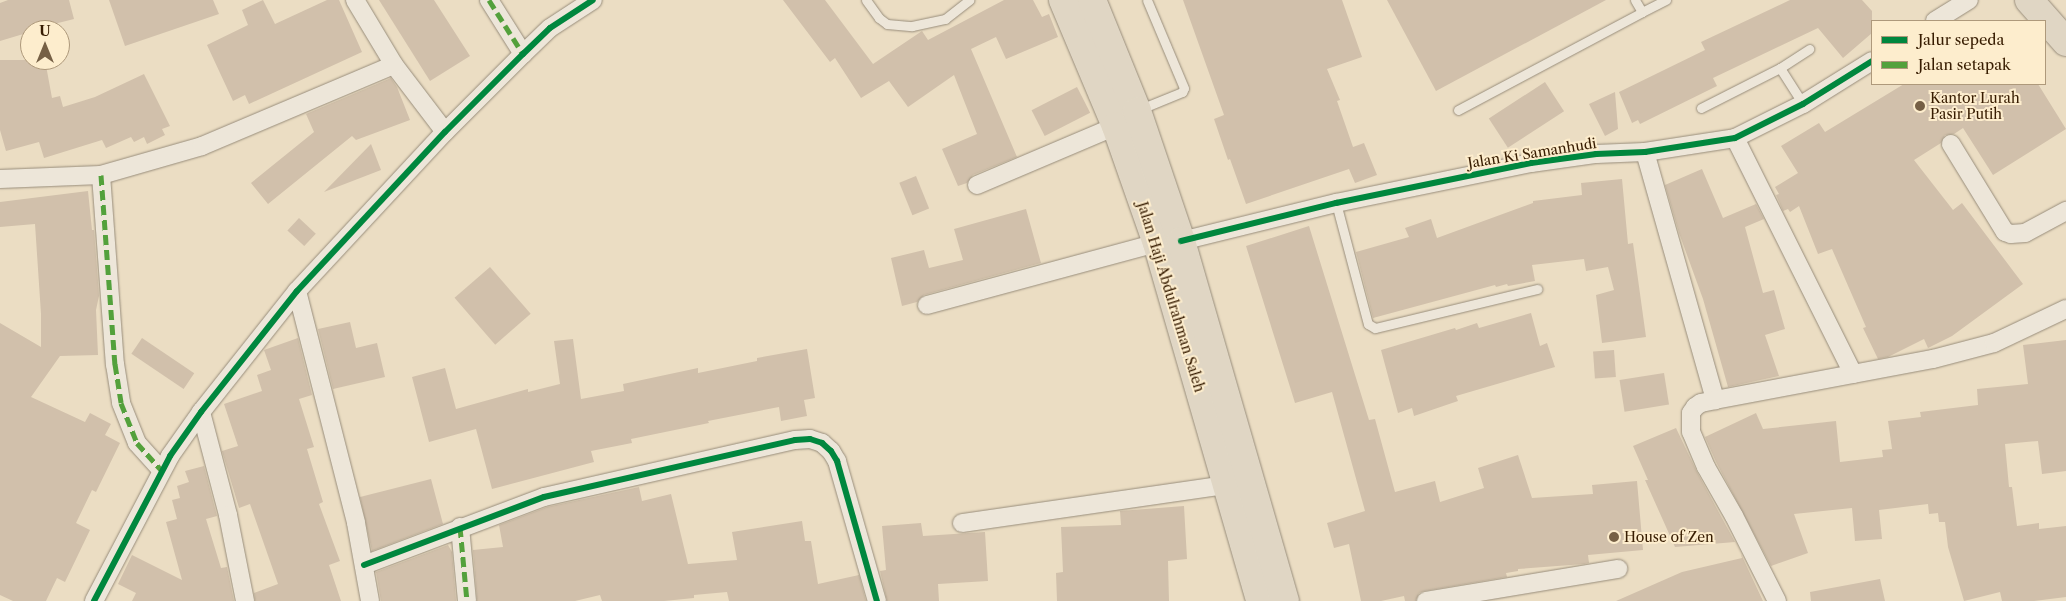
<!DOCTYPE html>
<style>
body{margin:0}
#map{position:relative;width:2066px;height:601px;overflow:hidden;background:#ebddc3;font-family:"Libre Caslon Text",serif}
div>[style]{position:absolute}
[style*='--x']{left:calc(var(--x)*1px);top:calc(var(--y)*1px);width:calc(var(--w)*1px);rotate:calc(var(--a)*1deg)}
.building>*{inset:0;background:#d1c0ab;transform-origin:0 0}
.roads{filter:drop-shadow(0 0 1px #988d7b) drop-shadow(0 0 1px #988d7b)}
.service>*{height:9px;margin:-4.5px;padding:0 4.5px;transform-origin:4.5px;border-radius:4.5px;background:#ede6d9}
.minor>*{height:18px;margin:-9px;padding:0 9px;transform-origin:9px;border-radius:9px;background:#ede6d9}
.trunk>*{height:28px;margin:-14px;padding:0 14px;transform-origin:14px;border-radius:14px;background:#e0d6c4}
.quiet>*{height:5px;margin-top:-2.5px;transform-origin:0;background:repeating-linear-gradient(90deg,#53a13c 0 10px,transparent 0 15px)}
.cycleway>*{height:6px;margin:-3px;padding:0 3px;transform-origin:3px;border-radius:3px;background:#00873e}
.dots>*{width:14px;height:14px;translate:-50% -50%;box-sizing:border-box;border:2px solid #fdedcd;border-radius:50%}
span{translate:-50% -50%;white-space:nowrap;text-align:center;line-height:1.15;-webkit-text-stroke:4px #fdedcd;paint-order:stroke}
.poi-label{font-size:14px;color:#371c01}
.left{translate:0 -50%;text-align:left}
.street-label{font-size:14px;color:#371c01}
.legend{position:absolute;left:1871px;top:20px;width:175px;height:65px;box-sizing:border-box;background:#fdedcd;border:1px solid #ae997b;margin:0;padding:6px 9px;list-style:none;font-size:15px;color:#371c01}
.legend li{display:flex;align-items:center;gap:10px;height:25px}
.legend b{width:25px;border:1px solid #ae997b}
.north{position:absolute;left:20px;top:20px;width:50px;height:50px;box-sizing:border-box;background:#fdedcd;border:1px solid #ae997b;border-radius:50%;rotate:0deg;font-size:14px;font-weight:700;line-height:20px;text-align:center;color:#371c01}
.north::after{content:'';display:block;margin:auto;width:18px;height:22px;background:#766045;clip-path:polygon(50% 0,100% 100%,50% 72%,0 100%)}
</style>
<div id="map">
<div class="building">
<i style="clip-path:polygon(8px 0,69px 0,74px 19px,30px 30px,30px 32px,0 41px,0 3px)"></i>
<i style="clip-path:polygon(109px 0,213px 0,219px 14px,125px 46px)"></i>
<i style="clip-path:polygon(263px 0,275px 24px,327px 0,339px 0,362px 52px,249px 104px,245px 95px,233px 101px,207px 45px,248px 25px,242px 10px)"></i>
<i style="clip-path:polygon(379px 0,434px 0,470px 56px,430px 81px)"></i>
<i style="clip-path:polygon(783px 0,825px 0,873px 64px,922px 31px,928px 40px,1004px 0,1033px 0,1042px 17px,1049px 14px,1058px 37px,1006px 59px,996px 37px,971px 49px,1017px 157px,973px 175px,967px 183px,958px 186px,942px 149px,977px 134px,954px 75px,908px 107px,889px 81px,861px 98px,835px 58px,830px 62px)"></i>
<i style="clip-path:polygon(1183px 0,1342px 0,1362px 57px,1327px 69px,1340px 100px,1337px 101px,1353px 147px,1364px 143px,1377px 175px,1355px 183px,1349px 169px,1246px 204px,1230px 159px,1228px 160px,1214px 119px,1224px 115px)"></i>
<i style="clip-path:polygon(1387px 0,1606px 0,1436px 91px)"></i>
<i style="clip-path:polygon(1790px 0,1862px 0,1872px 11px,1872px 33px,1843px 58px,1818px 28px,1713px 78px,1717px 86px,1640px 124px,1638px 120px,1632px 123px,1619px 92px,1705px 50px,1701px 42px)"></i>
<i style="clip-path:polygon(0 60px,45px 60px,52px 98px,60px 96px,63px 107px,95px 97px,144px 74px,170px 126px,162px 129px,165px 135px,147px 144px,144px 137px,134px 142px,131px 137px,106px 148px,102px 140px,44px 158px,39px 142px,6px 151px,0 130px)"></i>
<i style="clip-path:polygon(391px 78px,397px 87px,410px 120px,356px 140px,352px 136px,268px 204px,251px 183px,314px 132px,306px 114px)"></i>
<i style="left:1545px;top:82px;width:35px;height:67px;rotate:57deg"></i>
<i style="clip-path:polygon(1904px 84px,2038px 84px,2066px 129px,1993px 175px,1963px 128px,1954px 134px,1945px 135px,1941px 143px,1914px 160px,1953px 210px,1962px 203px,2023px 284px,1952px 336px,1928px 348px,1924px 339px,1888px 357px,1878px 359px,1863px 328px,1866px 327px,1832px 249px,1818px 254px,1799px 206px,1790px 212px,1788px 209px,1783px 211px,1776px 195px,1779px 194px,1775px 187px,1798px 173px,1781px 146px,1819px 123px,1825px 132px)"></i>
<i style="left:1077px;top:87px;width:29px;height:51px;rotate:63deg"></i>
<i style="clip-path:polygon(1615px 92px,1618px 129px,1605px 136px,1589px 104px)"></i>
<i style="clip-path:polygon(371px 144px,381px 170px,324px 192px)"></i>
<i style="clip-path:polygon(1702px 169px,1723px 218px,1756px 204px,1764px 219px,1745px 227px,1763px 293px,1774px 290px,1785px 329px,1765px 335px,1779px 376px,1728px 387px,1703px 299px,1679px 233px,1665px 185px)"></i>
<i style="left:916px;top:176px;width:35px;height:18px;rotate:68deg"></i>
<i style="clip-path:polygon(1622px 179px,1628px 244px,1633px 243px,1646px 337px,1602px 343px,1596px 295px,1614px 290px,1608px 267px,1586px 271px,1584px 259px,1532px 265px,1535px 281px,1508px 286px,1507px 284px,1496px 287px,1495px 285px,1373px 318px,1356px 252px,1409px 237px,1405px 228px,1431px 219px,1437px 238px,1533px 203px,1533px 201px,1582px 195px,1581px 183px)"></i>
<i style="clip-path:polygon(88px 191px,92px 230px,94px 230px,99px 296px,96px 310px,98px 355px,60px 356px,31px 397px,85px 422px,90px 413px,111px 424px,105px 435px,120px 443px,96px 492px,92px 490px,76px 523px,90px 530px,65px 582px,57px 578px,46px 601px,13px 601px,0 595px,0 323px,41px 347px,41px 314px,35px 224px,0 227px,0 202px)"></i>
<i style="clip-path:polygon(1026px 209px,1041px 263px,924px 295px,917px 302px,902px 306px,891px 258px,924px 250px,929px 268px,963px 260px,954px 229px)"></i>
<i style="left:299px;top:218px;width:23px;height:17px;rotate:43deg"></i>
<i style="clip-path:polygon(1309px 226px,1369px 420px,1375px 419px,1395px 492px,1435px 481px,1440px 502px,1484px 488px,1478px 468px,1518px 455px,1532px 498px,1593px 494px,1592px 485px,1637px 481px,1643px 550px,1588px 555px,1589px 563px,1584px 564px,1518px 569px,1518px 571px,1506px 573px,1507px 577px,1424px 591px,1419px 593px,1416px 601px,1405px 601px,1404px 596px,1381px 601px,1361px 601px,1349px 544px,1334px 548px,1327px 523px,1365px 511px,1332px 392px,1295px 403px,1246px 246px)"></i>
<i style="left:490px;top:267px;width:62px;height:47px;rotate:49deg"></i>
<i style="clip-path:polygon(1531px 313px,1540px 346px,1547px 343px,1555px 367px,1456px 396px,1458px 401px,1414px 416px,1412px 408px,1398px 413px,1381px 350px,1455px 328px,1456px 330px,1477px 323px,1479px 328px)"></i>
<i style="clip-path:polygon(350px 322px,356px 348px,377px 343px,385px 377px,333px 389px,318px 329px)"></i>
<i style="left:142px;top:338px;width:63px;height:19px;rotate:34deg"></i>
<i style="clip-path:polygon(298px 338px,312px 395px,299px 399px,314px 447px,307px 449px,323px 502px,319px 504px,340px 561px,329px 565px,341px 601px,255px 601px,254px 593px,278px 584px,250px 504px,239px 508px,222px 451px,238px 446px,224px 404px,262px 391px,257px 375px,271px 370px,264px 350px)"></i>
<i style="clip-path:polygon(573px 339px,581px 399px,624px 391px,623px 384px,698px 368px,698px 373px,757px 361px,757px 358px,807px 349px,815px 398px,804px 400px,807px 416px,781px 421px,779px 407px,708px 421px,709px 423px,631px 439px,632px 443px,591px 451px,594px 462px,492px 489px,476px 429px,429px 442px,412px 377px,445px 368px,456px 409px,528px 389px,528px 392px,560px 384px,554px 341px)"></i>
<i style="clip-path:polygon(2066px 340px,2066px 471px,2042px 474px,2038px 441px,2005px 444px,2009px 487px,2012px 487px,2017px 526px,2039px 523px,2039px 529px,2066px 526px,2066px 597px,2034px 601px,2002px 601px,2000px 592px,1964px 601px,1948px 547px,1945px 522px,1939px 522px,1938px 513px,1929px 514px,1928px 504px,1879px 510px,1882px 539px,1855px 541px,1852px 508px,1794px 514px,1808px 553px,1771px 566px,1716px 462px,1705px 437px,1756px 413px,1763px 429px,1836px 421px,1840px 462px,1883px 457px,1882px 450px,1892px 449px,1888px 421px,1921px 417px,1920px 412px,1978px 405px,1977px 389px,2028px 384px,2023px 345px)"></i>
<i style="left:1614px;top:350px;width:27px;height:21px;rotate:86deg"></i>
<i style="left:1664px;top:373px;width:32px;height:45px;rotate:81deg"></i>
<i style="clip-path:polygon(1676px 428px,1697px 472px,1735px 542px,1675px 547px,1645px 480px,1648px 480px,1633px 446px)"></i>
<i style="clip-path:polygon(204px 466px,217px 516px,206px 519px,221px 568px,227px 567px,234px 601px,132px 601px,136px 593px,118px 584px,132px 555px,182px 580px,166px 522px,177px 519px,172px 500px,180px 498px,177px 486px,189px 482px,185px 471px)"></i>
<i style="clip-path:polygon(431px 479px,443px 524px,372px 551px,360px 497px)"></i>
<i style="clip-path:polygon(639px 487px,642px 501px,671px 494px,688px 564px,737px 560px,732px 532px,802px 521px,805px 541px,811px 541px,818px 584px,859px 575px,866px 601px,729px 601px,727px 592px,694px 595px,694px 598px,664px 601px,602px 601px,600px 595px,575px 601px,477px 601px,473px 550px,503px 547px,499px 525px,547px 507px)"></i>
<i style="clip-path:polygon(1184px 506px,1187px 559px,1168px 561px,1169px 601px,1057px 601px,1056px 573px,1063px 572px,1061px 527px,1121px 525px,1120px 511px)"></i>
<i style="clip-path:polygon(921px 523px,923px 536px,985px 532px,988px 581px,938px 584px,939px 601px,887px 601px,880px 571px,886px 570px,882px 526px)"></i>
<i style="clip-path:polygon(448px 545px,452px 552px,456px 601px,381px 601px,376px 572px)"></i>
<i style="clip-path:polygon(1741px 554px,1763px 601px,1616px 601px,1682px 572px,1742px 558px)"></i>
<i style="clip-path:polygon(1880px 579px,1885px 601px,1811px 601px,1810px 592px)"></i>
</div>
<div class="roads">
<div class="service">
<i style="--x:866;--y:0;--w:22;--a:54"></i>
<i style="--x:879;--y:18;--w:10;--a:37"></i>
<i style="--x:887;--y:24;--w:25;--a:5"></i>
<i style="--x:912;--y:26;--w:34;--a:-12"></i>
<i style="--x:945;--y:19;--w:31;--a:-38"></i>
<i style="--x:1635;--y:0;--w:14;--a:60"></i>
<i style="--x:1642;--y:12;--w:27;--a:-27"></i>
<i style="--x:1780;--y:68;--w:43;--a:57.4"></i>
<i style="--x:1701;--y:108;--w:89;--a:-26.9"></i>
<i style="--x:1780;--y:68;--w:35;--a:-33"></i>
<i style="--x:1138;--y:110;--w:48;--a:-22.2"></i>
<i style="--x:1182;--y:92;--w:4;--a:-63"></i>
<i style="--x:1184;--y:88;--w:95;--a:-112.8"></i>
<i style="--x:1458;--y:110;--w:208;--a:-28"></i>
<i style="--x:1336;--y:203;--w:125;--a:75.2"></i>
<i style="--x:1368;--y:324;--w:8;--a:30"></i>
<i style="--x:1375;--y:328;--w:167;--a:-13.5"></i>
</div>
<div class="minor">
<i style="--x:355;--y:0;--w:76;--a:59"></i>
<i style="--x:394;--y:65;--w:84;--a:52.7"></i>
<i style="--x:489;--y:0;--w:64;--a:57.8"></i>
<i style="--x:1935;--y:21;--w:40;--a:-32"></i>
<i style="--x:1735;--y:138;--w:264;--a:63.4"></i>
<i style="--x:1951;--y:144;--w:103;--a:58.5"></i>
<i style="--x:2005;--y:232;--w:6;--a:18"></i>
<i style="--x:2011;--y:234;--w:14;--a:-4"></i>
<i style="--x:2025;--y:233;--w:47;--a:-28.2"></i>
<i style="--x:1645;--y:152;--w:258;--a:74.2"></i>
<i style="--x:101;--y:175;--w:190;--a:85.8"></i>
<i style="--x:115;--y:364;--w:39;--a:81"></i>
<i style="--x:121;--y:403;--w:43;--a:68.2"></i>
<i style="--x:137;--y:443;--w:36;--a:48"></i>
<i style="--x:0;--y:179;--w:101;--a:-2.3"></i>
<i style="--x:101;--y:175;--w:105;--a:-16"></i>
<i style="--x:202;--y:146;--w:208;--a:-22.9"></i>
<i style="--x:977;--y:185;--w:151;--a:-23"></i>
<i style="--x:1181;--y:241;--w:160;--a:-13.8"></i>
<i style="--x:1336;--y:203;--w:199;--a:-11.6"></i>
<i style="--x:1531;--y:163;--w:66;--a:-7.9"></i>
<i style="--x:1596;--y:154;--w:49;--a:-2.3"></i>
<i style="--x:1645;--y:152;--w:91;--a:-8.8"></i>
<i style="--x:1735;--y:138;--w:76;--a:-26.6"></i>
<i style="--x:1803;--y:104;--w:81;--a:-31.9"></i>
<i style="--x:297;--y:291;--w:239;--a:75.7"></i>
<i style="--x:356;--y:523;--w:79;--a:79.8"></i>
<i style="--x:927;--y:305;--w:238;--a:-15.1"></i>
<i style="--x:201;--y:412;--w:106;--a:75.3"></i>
<i style="--x:228;--y:515;--w:88;--a:78.8"></i>
<i style="--x:962;--y:523;--w:267;--a:-8.2"></i>
<i style="--x:460;--y:527;--w:74;--a:84.6"></i>
<i style="--x:364;--y:565;--w:192;--a:-20.7"></i>
<i style="--x:544;--y:497;--w:257;--a:-12.8"></i>
<i style="--x:795;--y:440;--w:15;--a:-4"></i>
<i style="--x:810;--y:439;--w:13;--a:18"></i>
<i style="--x:822;--y:443;--w:12;--a:42"></i>
<i style="--x:831;--y:451;--w:12;--a:59"></i>
<i style="--x:837;--y:461;--w:146;--a:74.1"></i>
<i style="--x:94;--y:601;--w:164;--a:-62.3"></i>
<i style="--x:170;--y:456;--w:54;--a:-54.8"></i>
<i style="--x:201;--y:412;--w:154;--a:-51.6"></i>
<i style="--x:297;--y:291;--w:217;--a:-47.1"></i>
<i style="--x:445;--y:132;--w:110;--a:-45"></i>
<i style="--x:523;--y:54;--w:37;--a:-44"></i>
<i style="--x:550;--y:28;--w:51;--a:-33.1"></i>
<i style="--x:1426;--y:601;--w:195;--a:-9.5"></i>
<i style="--x:1777;--y:601;--w:95;--a:-116.8"></i>
<i style="--x:1734;--y:516;--w:56;--a:-119.7"></i>
<i style="--x:1706;--y:467;--w:38;--a:-113"></i>
<i style="--x:1691;--y:432;--w:19;--a:-90"></i>
<i style="--x:1691;--y:413;--w:7;--a:-56"></i>
<i style="--x:1695;--y:407;--w:7;--a:-34"></i>
<i style="--x:1701;--y:403;--w:14;--a:-12"></i>
<i style="--x:1715;--y:400;--w:222;--a:-10.7"></i>
<i style="--x:1933;--y:359;--w:63;--a:-14.7"></i>
<i style="--x:1994;--y:343;--w:80;--a:-25.3"></i>
</div>
<div class="trunk">
<i style="--x:1063;--y:0;--w:137;--a:67.2"></i>
<i style="--x:1116;--y:126;--w:124;--a:70.7"></i>
<i style="--x:1157;--y:243;--w:373;--a:73.9"></i>
<i style="--x:1092;--y:0;--w:120;--a:67.9"></i>
<i style="--x:1137;--y:111;--w:137;--a:71.3"></i>
<i style="--x:1181;--y:241;--w:375;--a:73.9"></i>
<i style="--x:2029;--y:0;--w:56;--a:48.6"></i>
</div>
</div>
<div class="quiet">
<i style="--x:489;--y:0;--w:64;--a:57.8"></i>
<i style="--x:101;--y:175;--w:190;--a:85.8"></i>
<i style="--x:115;--y:364;--w:39;--a:81"></i>
<i style="--x:121;--y:403;--w:43;--a:68.2"></i>
<i style="--x:137;--y:443;--w:36;--a:48"></i>
<i style="--x:460;--y:527;--w:74;--a:84.6"></i>
</div>
<div class="cycleway">
<i style="--x:1181;--y:241;--w:160;--a:-13.8"></i>
<i style="--x:1336;--y:203;--w:199;--a:-11.6"></i>
<i style="--x:1531;--y:163;--w:66;--a:-7.9"></i>
<i style="--x:1596;--y:154;--w:49;--a:-2.3"></i>
<i style="--x:1645;--y:152;--w:91;--a:-8.8"></i>
<i style="--x:1735;--y:138;--w:76;--a:-26.6"></i>
<i style="--x:1803;--y:104;--w:81;--a:-31.9"></i>
<i style="--x:364;--y:565;--w:192;--a:-20.7"></i>
<i style="--x:544;--y:497;--w:257;--a:-12.8"></i>
<i style="--x:795;--y:440;--w:15;--a:-4"></i>
<i style="--x:810;--y:439;--w:13;--a:18"></i>
<i style="--x:822;--y:443;--w:12;--a:42"></i>
<i style="--x:831;--y:451;--w:12;--a:59"></i>
<i style="--x:837;--y:461;--w:146;--a:74.1"></i>
<i style="--x:94;--y:601;--w:164;--a:-62.3"></i>
<i style="--x:170;--y:456;--w:54;--a:-54.8"></i>
<i style="--x:201;--y:412;--w:154;--a:-51.6"></i>
<i style="--x:297;--y:291;--w:217;--a:-47.1"></i>
<i style="--x:445;--y:132;--w:110;--a:-45"></i>
<i style="--x:523;--y:54;--w:37;--a:-44"></i>
<i style="--x:550;--y:28;--w:51;--a:-33.1"></i>
</div>
<div class="dots">
<i style="left:1920px;top:106px;background:#766045"></i>
<i style="left:1614px;top:537px;background:#766045"></i>
</div>
<div class="poi-label">
<span class="left" style="left:1930px;top:106px">Kantor Lurah<br>Pasir Putih</span>
<span class="left" style="left:1624px;top:537px">House of Zen</span>
</div>
<div class="street-label">
<span style="left:1532px;top:153px;rotate:-9deg">Jalan Ki Samanhudi</span>
<span style="left:1171px;top:297px;rotate:73deg">Jalan Haji Abdulrahman Saleh</span>
</div>
<ul class="legend">
<li><b style="height:6px;background:#00873e"></b>Jalur sepeda</li>
<li><b style="height:6px;background:#53a13c"></b>Jalan setapak</li>
</ul>
<div class="north">U</div>
</div>
